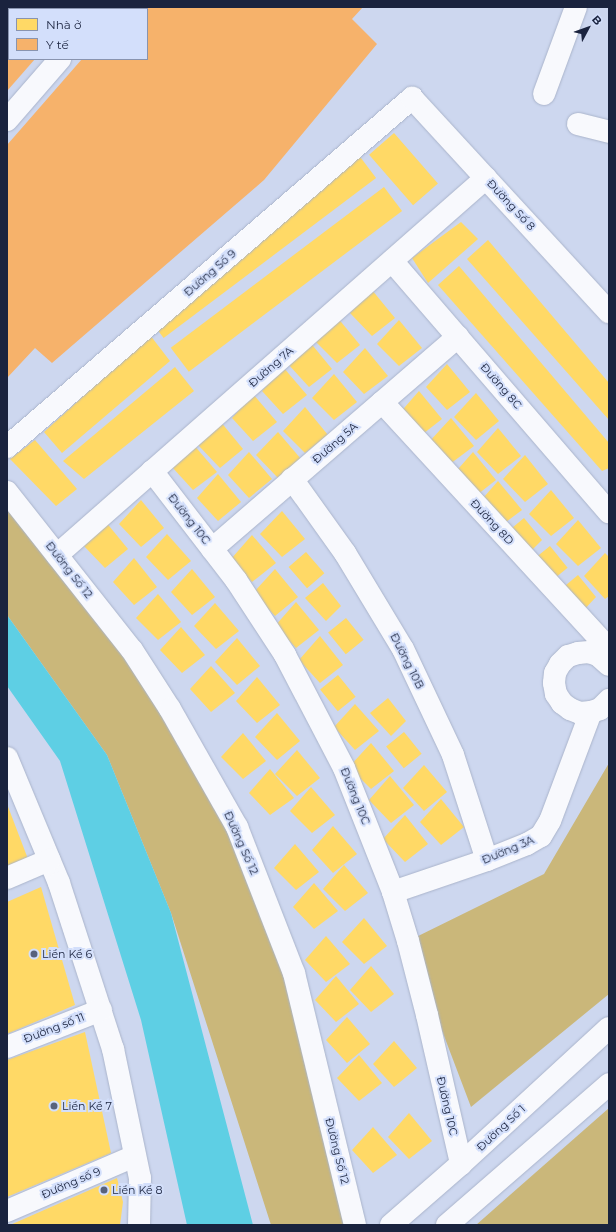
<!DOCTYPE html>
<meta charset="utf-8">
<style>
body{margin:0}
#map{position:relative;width:616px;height:1232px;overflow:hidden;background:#cdd7ef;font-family:Montserrat,sans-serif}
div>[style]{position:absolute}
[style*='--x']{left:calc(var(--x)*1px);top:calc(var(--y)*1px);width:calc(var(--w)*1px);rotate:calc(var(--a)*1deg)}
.green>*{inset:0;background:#cab77a}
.water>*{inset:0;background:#5ecfe4}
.homes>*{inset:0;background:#ffd966;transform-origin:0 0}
.health>*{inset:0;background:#f6b26b}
.roads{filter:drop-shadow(0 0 1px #aab4cb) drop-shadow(0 0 1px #aab4cb)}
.minor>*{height:22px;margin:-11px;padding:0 11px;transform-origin:11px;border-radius:11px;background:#f8f9fd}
.dots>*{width:11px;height:11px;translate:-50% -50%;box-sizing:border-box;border:2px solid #d3dffb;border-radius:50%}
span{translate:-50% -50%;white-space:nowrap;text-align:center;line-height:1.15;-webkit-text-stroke:4px #d3dffb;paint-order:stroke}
.street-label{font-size:11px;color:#1a233e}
.poi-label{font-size:11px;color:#1a233e}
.left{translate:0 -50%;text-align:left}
.frame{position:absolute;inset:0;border:8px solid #1a233e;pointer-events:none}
.legend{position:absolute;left:8px;top:8px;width:140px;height:52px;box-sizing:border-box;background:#d3dffb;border:1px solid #8994af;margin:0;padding:5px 7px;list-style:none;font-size:12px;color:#1a233e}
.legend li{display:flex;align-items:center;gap:8px;height:20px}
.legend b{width:20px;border:1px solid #8994af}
.north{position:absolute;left:568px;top:8px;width:40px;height:40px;-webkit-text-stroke:3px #d3dffb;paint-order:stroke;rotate:49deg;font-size:11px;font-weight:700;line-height:16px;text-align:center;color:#1a233e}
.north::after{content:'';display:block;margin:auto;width:14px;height:18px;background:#1a233e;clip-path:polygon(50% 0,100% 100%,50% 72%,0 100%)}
</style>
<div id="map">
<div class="green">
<i style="clip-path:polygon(7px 492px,170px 709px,294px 973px,355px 1225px,271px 1225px,171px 913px,107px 755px,7px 615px)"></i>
<i style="clip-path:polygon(609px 763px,609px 994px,471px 1107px,408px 941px,544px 874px)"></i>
<i style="clip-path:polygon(609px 1107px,609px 1225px,476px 1225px,609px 1108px)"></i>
</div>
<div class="water">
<i style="clip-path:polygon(7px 615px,107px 755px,171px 913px,253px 1225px,187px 1225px,141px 1020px,60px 761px,7px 686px)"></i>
</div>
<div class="homes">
<i style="left:394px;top:133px;width:67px;height:33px;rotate:49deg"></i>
<i style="left:358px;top:154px;width:30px;height:266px;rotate:53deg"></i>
<i style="left:384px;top:187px;width:30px;height:267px;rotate:53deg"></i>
<i style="clip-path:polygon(461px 222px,478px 239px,428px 283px,412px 258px)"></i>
<i style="clip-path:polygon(488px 240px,609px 383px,609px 420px,467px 259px)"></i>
<i style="clip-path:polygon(459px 266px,609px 443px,609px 468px,602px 471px,438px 285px)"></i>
<i style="clip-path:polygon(372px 290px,395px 318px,372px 336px,350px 313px)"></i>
<i style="clip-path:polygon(337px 317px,360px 345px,337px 363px,315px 341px)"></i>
<i style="clip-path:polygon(399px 320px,422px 348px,399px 366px,377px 344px)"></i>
<i style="clip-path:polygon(150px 335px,170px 361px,62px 453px,44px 432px)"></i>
<i style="clip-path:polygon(309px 341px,332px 369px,309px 387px,288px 364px)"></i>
<i style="clip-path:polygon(365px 348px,388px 376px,364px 394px,343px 372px)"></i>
<i style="clip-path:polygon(447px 364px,470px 392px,447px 410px,426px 387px)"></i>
<i style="clip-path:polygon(175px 367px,194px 391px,84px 479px,63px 461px)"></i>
<i style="clip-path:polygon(283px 367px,307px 395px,283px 414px,262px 391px)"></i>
<i style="clip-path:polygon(334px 374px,357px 402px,334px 420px,312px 398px)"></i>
<i style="clip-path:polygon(419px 391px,442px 419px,419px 437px,398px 415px)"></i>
<i style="clip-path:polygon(476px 393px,499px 421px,476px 440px,454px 417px)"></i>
<i style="clip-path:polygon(253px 394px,277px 422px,253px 441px,232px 418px)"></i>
<i style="clip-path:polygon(305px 407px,328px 435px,305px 453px,283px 431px)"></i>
<i style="clip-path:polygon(451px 418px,474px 446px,450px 464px,429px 442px)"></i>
<i style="clip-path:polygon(220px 421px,243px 449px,220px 468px,198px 445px)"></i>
<i style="clip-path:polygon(498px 428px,521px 456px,498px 474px,477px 452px)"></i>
<i style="clip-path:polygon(278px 432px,301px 459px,278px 478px,256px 455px)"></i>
<i style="clip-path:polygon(35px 440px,77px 489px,56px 506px,10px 459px)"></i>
<i style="clip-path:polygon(193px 444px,217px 472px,193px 490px,172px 467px)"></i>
<i style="clip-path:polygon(249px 452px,272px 479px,249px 498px,228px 475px)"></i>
<i style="clip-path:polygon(473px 452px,496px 480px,473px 498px,452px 476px)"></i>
<i style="clip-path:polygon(525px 455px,548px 484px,525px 502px,503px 479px)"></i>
<i style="clip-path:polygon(218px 474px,241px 502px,218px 521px,197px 498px)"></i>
<i style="clip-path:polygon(498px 481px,522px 510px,498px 528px,477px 505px)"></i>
<i style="clip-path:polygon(551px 490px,574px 518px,551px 536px,529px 514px)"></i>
<i style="clip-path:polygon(141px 500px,164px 528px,141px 547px,119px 524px)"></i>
<i style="clip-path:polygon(282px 511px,305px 539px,282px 557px,260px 534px)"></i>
<i style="clip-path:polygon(524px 518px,542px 540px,527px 555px,506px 533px)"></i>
<i style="clip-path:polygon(578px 520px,601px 548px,578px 566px,556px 544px)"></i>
<i style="clip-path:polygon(105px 521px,128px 549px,105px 568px,83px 545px)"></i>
<i style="clip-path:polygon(167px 534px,191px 561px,168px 580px,146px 557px)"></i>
<i style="clip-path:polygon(252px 535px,276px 563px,252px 582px,231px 559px)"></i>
<i style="left:550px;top:546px;width:28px;height:23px;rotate:51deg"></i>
<i style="left:306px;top:552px;width:28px;height:23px;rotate:49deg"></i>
<i style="clip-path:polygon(605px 553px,609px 557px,609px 596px,605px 599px,584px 576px)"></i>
<i style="clip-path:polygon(134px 558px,157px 587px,134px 605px,113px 582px)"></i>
<i style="clip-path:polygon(192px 569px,215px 597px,192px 615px,171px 592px)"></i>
<i style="clip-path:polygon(275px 569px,298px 597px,275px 616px,253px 593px)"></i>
<i style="clip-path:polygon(578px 575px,596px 597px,581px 613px,560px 590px)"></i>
<i style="clip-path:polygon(323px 583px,341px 606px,326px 621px,305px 598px)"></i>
<i style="clip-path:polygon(158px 594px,181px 622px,158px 640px,136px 618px)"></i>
<i style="clip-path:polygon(296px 602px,319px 630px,296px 648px,275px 626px)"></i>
<i style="clip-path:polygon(215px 603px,239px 631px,216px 649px,194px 626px)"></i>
<i style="left:346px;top:618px;width:28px;height:23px;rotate:51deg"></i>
<i style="clip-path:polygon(181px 627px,205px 655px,182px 673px,160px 650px)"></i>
<i style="clip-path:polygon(320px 636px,343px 665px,320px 683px,299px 660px)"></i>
<i style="clip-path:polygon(237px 638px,260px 666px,237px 685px,215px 662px)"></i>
<i style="clip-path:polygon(211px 666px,235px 693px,211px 712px,190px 689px)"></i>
<i style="left:338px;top:675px;width:28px;height:23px;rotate:51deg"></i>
<i style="clip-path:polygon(257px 677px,280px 705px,257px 723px,236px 701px)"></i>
<i style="clip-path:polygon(388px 698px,406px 721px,391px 736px,370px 713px)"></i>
<i style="clip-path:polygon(355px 704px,379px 731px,355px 750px,334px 727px)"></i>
<i style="clip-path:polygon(277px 713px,300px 741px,277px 760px,255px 737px)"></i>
<i style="left:404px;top:732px;width:28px;height:23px;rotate:51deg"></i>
<i style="clip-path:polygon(243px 733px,266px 761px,243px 779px,221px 757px)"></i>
<i style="clip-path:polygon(371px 743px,394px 771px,371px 789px,349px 767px)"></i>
<i style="clip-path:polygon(297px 750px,320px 778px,297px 796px,275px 774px)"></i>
<i style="clip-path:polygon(424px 765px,447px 792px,424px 811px,403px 788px)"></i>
<i style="clip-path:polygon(270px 769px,294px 798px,270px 815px,249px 793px)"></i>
<i style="clip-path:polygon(390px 776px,414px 805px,391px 823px,369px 800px)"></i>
<i style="clip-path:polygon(311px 787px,335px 815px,312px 833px,290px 811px)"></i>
<i style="clip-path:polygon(441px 799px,464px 827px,441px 845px,420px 822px)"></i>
<i style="clip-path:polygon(7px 804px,28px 859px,7px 867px)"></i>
<i style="clip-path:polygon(405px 815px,428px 844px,405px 862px,383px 839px)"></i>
<i style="clip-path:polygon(333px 826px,357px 854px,333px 873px,312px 850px)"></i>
<i style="clip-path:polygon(295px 844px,319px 872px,296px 890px,274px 868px)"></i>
<i style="clip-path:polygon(344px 865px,368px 893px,345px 911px,323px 889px)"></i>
<i style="clip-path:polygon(314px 883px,338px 911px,314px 929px,293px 907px)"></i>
<i style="clip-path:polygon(41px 887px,75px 1005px,7px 1034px,7px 902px)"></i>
<i style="clip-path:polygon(364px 918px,387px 946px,364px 964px,342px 942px)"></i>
<i style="clip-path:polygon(326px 936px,350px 964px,326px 982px,305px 960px)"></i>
<i style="clip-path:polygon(371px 966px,394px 994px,371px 1012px,350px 990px)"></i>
<i style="clip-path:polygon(336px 976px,359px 1004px,336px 1022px,315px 1000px)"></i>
<i style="clip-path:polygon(347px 1017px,370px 1044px,347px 1063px,326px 1040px)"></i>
<i style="clip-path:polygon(85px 1032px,111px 1153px,7px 1197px,7px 1060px)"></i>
<i style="clip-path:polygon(394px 1041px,417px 1068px,394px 1087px,373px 1064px)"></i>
<i style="clip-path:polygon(359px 1055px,382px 1083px,359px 1101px,337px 1078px)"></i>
<i style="clip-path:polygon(409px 1113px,432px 1141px,409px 1159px,388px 1137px)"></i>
<i style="clip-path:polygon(373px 1127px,397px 1155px,373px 1173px,352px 1150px)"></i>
<i style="clip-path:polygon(117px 1178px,123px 1202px,120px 1225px,10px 1225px)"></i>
</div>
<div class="health">
<i style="clip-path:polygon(7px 7px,81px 7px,79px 9px,9px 9px,9px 59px,35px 59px,7px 91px)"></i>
<i style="clip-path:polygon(127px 7px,363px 7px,352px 19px,377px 44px,264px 180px,52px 363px,35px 348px,7px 378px,7px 145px,82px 59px,147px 59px,147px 9px,125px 9px)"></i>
</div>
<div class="roads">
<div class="minor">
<i style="--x:104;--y:9;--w:3;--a:-45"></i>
<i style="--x:544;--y:94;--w:93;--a:-69.8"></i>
<i style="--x:7;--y:120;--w:81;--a:-49"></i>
<i style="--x:578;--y:124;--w:32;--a:14"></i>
<i style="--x:392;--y:261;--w:332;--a:49.2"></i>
<i style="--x:382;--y:402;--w:325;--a:47.4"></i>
<i style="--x:7;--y:447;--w:535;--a:-40.75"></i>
<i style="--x:412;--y:98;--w:291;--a:47.4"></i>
<i style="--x:152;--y:471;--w:138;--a:52.4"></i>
<i style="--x:236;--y:580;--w:90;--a:56.8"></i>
<i style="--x:285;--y:655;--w:127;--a:62.4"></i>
<i style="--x:344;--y:768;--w:133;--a:68.4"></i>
<i style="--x:393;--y:892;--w:51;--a:73"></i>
<i style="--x:408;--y:941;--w:76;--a:75.6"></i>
<i style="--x:427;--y:1015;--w:153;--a:77.1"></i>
<i style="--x:292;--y:479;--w:91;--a:54.4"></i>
<i style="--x:345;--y:553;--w:112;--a:58.9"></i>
<i style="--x:403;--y:649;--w:117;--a:64.7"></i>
<i style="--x:453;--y:755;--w:110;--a:72.1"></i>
<i style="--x:7;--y:492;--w:201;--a:51.7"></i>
<i style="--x:132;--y:650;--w:70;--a:57.2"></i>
<i style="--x:170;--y:709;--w:136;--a:60.4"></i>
<i style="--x:237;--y:827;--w:157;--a:68.7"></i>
<i style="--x:294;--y:973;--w:259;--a:76.4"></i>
<i style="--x:212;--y:549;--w:325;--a:-40.8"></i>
<i style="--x:57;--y:555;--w:571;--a:-41.31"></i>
<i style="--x:609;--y:665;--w:15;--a:-138"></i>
<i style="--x:598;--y:655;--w:9;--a:-162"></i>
<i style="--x:589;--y:652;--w:11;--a:175"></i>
<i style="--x:578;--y:653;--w:10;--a:163"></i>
<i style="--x:568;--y:656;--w:11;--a:135"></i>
<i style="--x:560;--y:664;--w:10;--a:119"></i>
<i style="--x:555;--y:673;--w:10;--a:96"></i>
<i style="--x:554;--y:683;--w:11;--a:80"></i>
<i style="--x:556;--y:694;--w:11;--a:56"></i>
<i style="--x:562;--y:703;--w:10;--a:37"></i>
<i style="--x:570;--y:709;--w:11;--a:22"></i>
<i style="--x:580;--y:713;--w:11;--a:-5"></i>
<i style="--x:591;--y:712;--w:9;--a:-18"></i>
<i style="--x:600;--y:709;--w:13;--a:-45"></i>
<i style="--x:7;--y:758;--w:135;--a:67.4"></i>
<i style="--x:59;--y:883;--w:175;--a:72"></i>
<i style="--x:113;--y:1049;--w:132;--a:78.2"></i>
<i style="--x:140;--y:1178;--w:47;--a:91.2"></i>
<i style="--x:7;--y:878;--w:46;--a:-23.2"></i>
<i style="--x:393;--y:892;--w:99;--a:-18.8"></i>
<i style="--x:487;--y:860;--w:43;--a:-21.8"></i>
<i style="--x:527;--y:844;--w:16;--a:-30"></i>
<i style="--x:541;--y:836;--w:17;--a:-59"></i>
<i style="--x:550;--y:821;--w:116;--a:-69.4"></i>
<i style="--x:7;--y:1047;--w:101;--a:-21.5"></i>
<i style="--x:7;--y:1211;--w:139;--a:-23.3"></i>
<i style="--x:391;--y:1225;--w:93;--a:-41.1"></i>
<i style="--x:461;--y:1164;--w:201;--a:-42.6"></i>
<i style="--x:447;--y:1225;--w:215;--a:-41"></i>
</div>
</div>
<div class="dots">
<i style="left:34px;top:954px;background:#59627c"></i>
<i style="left:54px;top:1106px;background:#59627c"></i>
<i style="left:104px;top:1190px;background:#59627c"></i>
</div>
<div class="street-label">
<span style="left:511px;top:205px;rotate:47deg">Đường Số 8</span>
<span style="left:210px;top:273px;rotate:-41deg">Đường Số 9</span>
<span style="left:271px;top:367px;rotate:-41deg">Đường 7A</span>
<span style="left:501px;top:386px;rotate:49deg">Đường 8C</span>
<span style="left:335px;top:443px;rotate:-41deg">Đường 5A</span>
<span style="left:189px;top:519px;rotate:52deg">Đường 10C</span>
<span style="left:492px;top:522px;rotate:47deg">Đường 8D</span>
<span style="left:69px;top:570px;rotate:52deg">Đường Số 12</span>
<span style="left:407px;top:661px;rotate:63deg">Đường 10B</span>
<span style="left:355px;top:796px;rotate:68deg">Đường 10C</span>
<span style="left:241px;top:843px;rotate:66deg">Đường Số 12</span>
<span style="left:508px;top:850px;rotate:-23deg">Đường 3A</span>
<span style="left:54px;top:1028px;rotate:-21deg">Đường số 11</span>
<span style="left:447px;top:1106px;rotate:77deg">Đường 10C</span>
<span style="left:501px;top:1128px;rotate:-43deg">Đường Số 1</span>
<span style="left:337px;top:1151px;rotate:76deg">Đường Số 12</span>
<span style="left:71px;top:1183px;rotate:-23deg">Đường số 9</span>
</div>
<div class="poi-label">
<span class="left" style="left:42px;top:954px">Liền Kề 6</span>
<span class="left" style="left:62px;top:1106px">Liền Kề 7</span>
<span class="left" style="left:112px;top:1190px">Liền Kề 8</span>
</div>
<div class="frame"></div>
<ul class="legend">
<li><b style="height:11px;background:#ffd966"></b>Nhà ở</li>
<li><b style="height:11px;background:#f6b26b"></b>Y tế</li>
</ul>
<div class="north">B</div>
</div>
